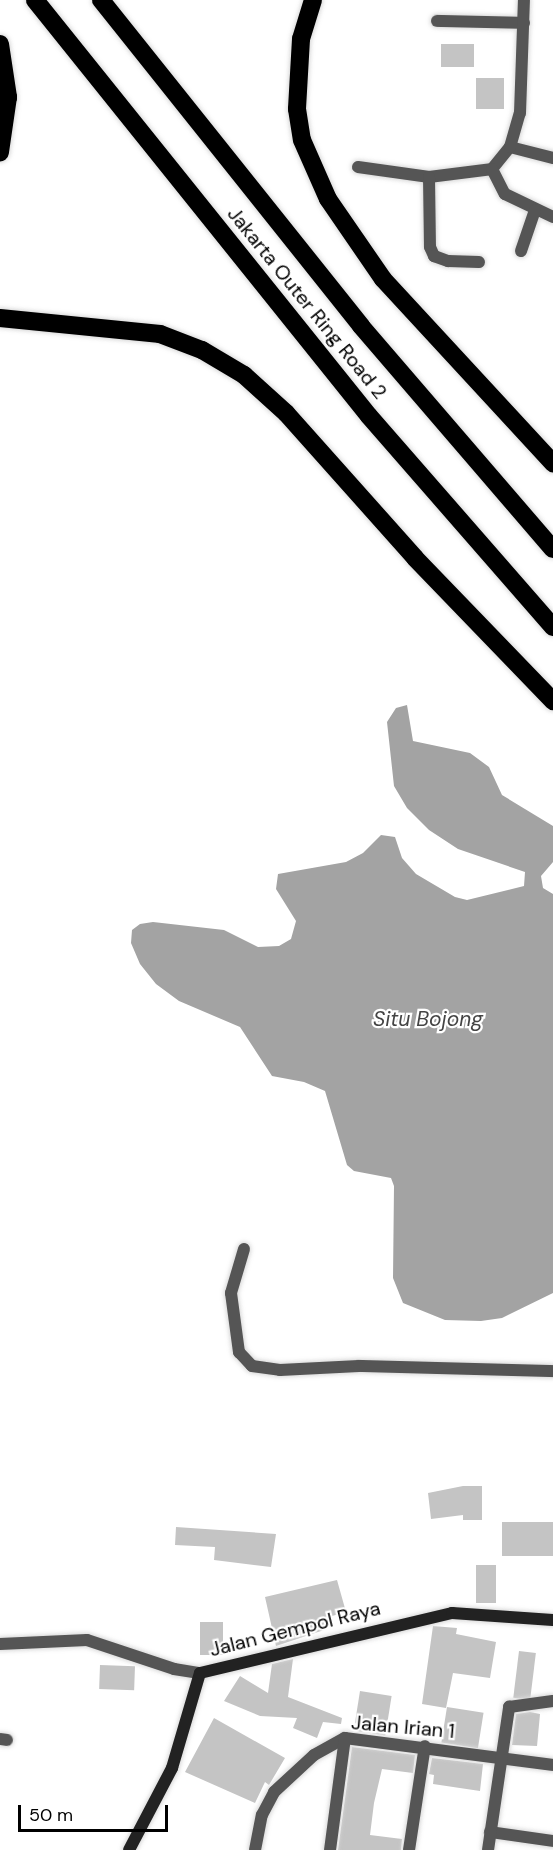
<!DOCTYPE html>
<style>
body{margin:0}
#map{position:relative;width:553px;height:1850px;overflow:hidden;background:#fff;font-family:"DM Sans",sans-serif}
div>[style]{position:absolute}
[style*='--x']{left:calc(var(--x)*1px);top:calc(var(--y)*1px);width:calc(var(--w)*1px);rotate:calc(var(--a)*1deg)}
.water>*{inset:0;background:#a3a3a3}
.building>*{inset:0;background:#c4c4c4;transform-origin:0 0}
.roads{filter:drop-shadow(0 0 2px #dbdbdb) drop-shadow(0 0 2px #dbdbdb)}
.street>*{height:12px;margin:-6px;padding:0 6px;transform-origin:6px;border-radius:6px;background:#555}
.secondary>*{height:12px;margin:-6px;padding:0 6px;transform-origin:6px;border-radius:6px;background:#222}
.highway>*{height:18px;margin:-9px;padding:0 9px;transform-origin:9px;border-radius:9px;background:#000}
span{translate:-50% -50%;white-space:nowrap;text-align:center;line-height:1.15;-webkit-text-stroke:4.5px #fff;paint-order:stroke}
.street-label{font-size:20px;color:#000}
.water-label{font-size:21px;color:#444;font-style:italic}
.scale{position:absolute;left:18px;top:1805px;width:150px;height:27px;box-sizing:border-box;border:3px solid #000;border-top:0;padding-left:8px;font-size:18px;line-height:21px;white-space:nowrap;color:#000;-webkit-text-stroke:4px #fff;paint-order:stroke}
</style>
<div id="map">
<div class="water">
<i style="clip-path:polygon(407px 705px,413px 741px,470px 753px,489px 767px,502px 795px,553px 826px,553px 862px,541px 876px,543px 888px,553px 894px,553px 1293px,502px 1318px,481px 1321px,445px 1320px,403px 1303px,393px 1278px,394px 1186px,391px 1178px,354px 1171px,347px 1165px,325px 1091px,304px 1082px,272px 1076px,240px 1027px,179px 1001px,156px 984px,140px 964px,131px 943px,132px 930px,140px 924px,153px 922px,224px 930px,258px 947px,279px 946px,291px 939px,296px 921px,276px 889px,278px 874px,346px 862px,363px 853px,381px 835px,395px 837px,402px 858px,416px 874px,455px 897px,467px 900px,524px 886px,525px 872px,458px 849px,429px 830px,407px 808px,394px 786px,387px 722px,396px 708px)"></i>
</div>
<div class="building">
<i style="left:474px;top:44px;width:23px;height:33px;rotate:90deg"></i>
<i style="left:476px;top:78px;width:28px;height:31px"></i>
<i style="clip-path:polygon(463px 1486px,482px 1486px,482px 1520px,463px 1520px,463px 1515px,431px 1519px,428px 1493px)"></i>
<i style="left:553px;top:1522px;width:34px;height:51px;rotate:90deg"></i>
<i style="clip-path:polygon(176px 1527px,276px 1534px,271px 1567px,214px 1560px,215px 1547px,175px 1545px)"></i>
<i style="left:476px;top:1565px;width:20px;height:38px"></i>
<i style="clip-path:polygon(337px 1580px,346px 1612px,325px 1618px,327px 1629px,276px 1646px,265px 1597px)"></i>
<i style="left:200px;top:1622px;width:23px;height:33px"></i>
<i style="clip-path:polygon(433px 1626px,457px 1628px,456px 1634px,496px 1642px,490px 1678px,453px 1673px,446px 1708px,422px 1704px)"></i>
<i style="left:519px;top:1651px;width:17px;height:47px;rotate:7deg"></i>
<i style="clip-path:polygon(293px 1659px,288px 1697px,342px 1718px,341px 1724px,323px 1722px,317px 1738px,293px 1728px,297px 1718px,260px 1716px,224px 1701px,240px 1676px,268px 1693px,272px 1664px)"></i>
<i style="left:100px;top:1665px;width:35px;height:24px;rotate:2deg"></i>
<i style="left:360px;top:1691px;width:32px;height:40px;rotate:9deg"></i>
<i style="left:447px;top:1707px;width:37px;height:36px;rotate:9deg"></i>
<i style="clip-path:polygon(530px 1712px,540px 1714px,537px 1746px,512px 1745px,516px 1714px)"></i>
<i style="clip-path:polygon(214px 1718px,285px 1758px,269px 1785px,265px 1782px,255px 1803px,185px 1772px)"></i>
<i style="clip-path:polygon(352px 1747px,415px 1755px,413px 1773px,382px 1769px,374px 1803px,370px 1835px,402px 1839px,401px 1850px,338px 1850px)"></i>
<i style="clip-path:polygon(432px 1758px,483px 1764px,480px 1791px,433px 1784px,434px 1775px,429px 1774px)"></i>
</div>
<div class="roads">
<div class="street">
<i style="--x:437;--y:21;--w:87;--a:1.3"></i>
<i style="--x:510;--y:147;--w:44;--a:14.3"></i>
<i style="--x:358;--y:167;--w:72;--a:8"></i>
<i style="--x:429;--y:177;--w:64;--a:-7.2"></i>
<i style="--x:492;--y:169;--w:28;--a:-51"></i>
<i style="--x:510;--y:147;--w:35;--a:-74"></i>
<i style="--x:520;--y:113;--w:113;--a:-88"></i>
<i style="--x:492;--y:169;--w:28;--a:63"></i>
<i style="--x:505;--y:194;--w:53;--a:25.6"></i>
<i style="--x:429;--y:177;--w:70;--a:89.2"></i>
<i style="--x:430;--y:247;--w:10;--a:66"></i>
<i style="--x:434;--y:256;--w:15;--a:20"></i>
<i style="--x:448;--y:261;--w:31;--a:2"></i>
<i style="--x:521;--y:251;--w:43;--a:-71.1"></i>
<i style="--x:244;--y:1249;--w:46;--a:106.5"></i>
<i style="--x:231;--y:1293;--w:60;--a:82.3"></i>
<i style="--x:239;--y:1352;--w:19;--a:47"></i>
<i style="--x:252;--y:1366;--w:28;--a:8"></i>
<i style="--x:280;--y:1370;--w:79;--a:-2.9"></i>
<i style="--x:359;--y:1366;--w:194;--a:1.5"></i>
<i style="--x:0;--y:1644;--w:87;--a:-2.6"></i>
<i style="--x:87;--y:1640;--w:92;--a:18.4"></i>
<i style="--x:174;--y:1669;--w:26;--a:9"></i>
<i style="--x:0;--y:1739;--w:7;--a:8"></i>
<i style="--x:490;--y:1832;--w:64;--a:8.1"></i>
<i style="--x:255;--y:1850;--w:36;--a:-79"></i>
<i style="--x:262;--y:1815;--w:26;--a:-62"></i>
<i style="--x:274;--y:1792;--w:54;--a:-42.8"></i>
<i style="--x:314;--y:1755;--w:35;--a:-29"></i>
<i style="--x:345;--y:1738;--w:210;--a:7.4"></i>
<i style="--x:330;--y:1850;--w:113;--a:-82.4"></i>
<i style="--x:409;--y:1850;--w:105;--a:-81.3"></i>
<i style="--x:488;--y:1850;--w:145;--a:-81.6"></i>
<i style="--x:509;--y:1707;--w:44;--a:-7.8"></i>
</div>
<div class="secondary">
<i style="--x:129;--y:1850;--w:93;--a:-62.3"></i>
<i style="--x:172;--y:1768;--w:99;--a:-73.6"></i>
<i style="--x:200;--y:1673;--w:259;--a:-13.4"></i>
<i style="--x:452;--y:1613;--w:101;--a:4"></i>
</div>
<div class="highway">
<i style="--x:35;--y:0;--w:533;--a:51.24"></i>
<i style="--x:369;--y:416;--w:280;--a:48.9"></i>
<i style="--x:101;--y:0;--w:417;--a:51.4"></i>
<i style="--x:361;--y:326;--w:294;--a:49.3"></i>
<i style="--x:313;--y:0;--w:41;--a:107.1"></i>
<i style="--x:301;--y:39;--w:70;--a:93.3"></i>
<i style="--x:297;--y:109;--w:31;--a:81"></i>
<i style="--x:302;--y:140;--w:64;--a:66.2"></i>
<i style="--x:328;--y:199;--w:97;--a:55.5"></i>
<i style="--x:383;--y:279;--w:251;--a:47.3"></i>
<i style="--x:0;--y:44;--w:54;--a:81.4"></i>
<i style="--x:8;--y:97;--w:56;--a:98.3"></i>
<i style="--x:0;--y:318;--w:161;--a:5.7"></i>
<i style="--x:160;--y:334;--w:45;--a:20.9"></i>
<i style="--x:202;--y:350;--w:49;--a:30.8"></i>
<i style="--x:244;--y:375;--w:57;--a:42.1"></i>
<i style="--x:286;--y:413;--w:194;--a:48.3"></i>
<i style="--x:415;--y:558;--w:199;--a:46"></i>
</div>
</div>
<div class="street-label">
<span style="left:307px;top:303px;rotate:51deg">Jakarta Outer Ring Road 2</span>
<span style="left:295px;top:1629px;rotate:-14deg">Jalan Gempol Raya</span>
<span style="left:403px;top:1727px;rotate:5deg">Jalan Irian 1</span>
</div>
<div class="water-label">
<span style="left:428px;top:1019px">Situ Bojong</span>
</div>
<div class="scale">50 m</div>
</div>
